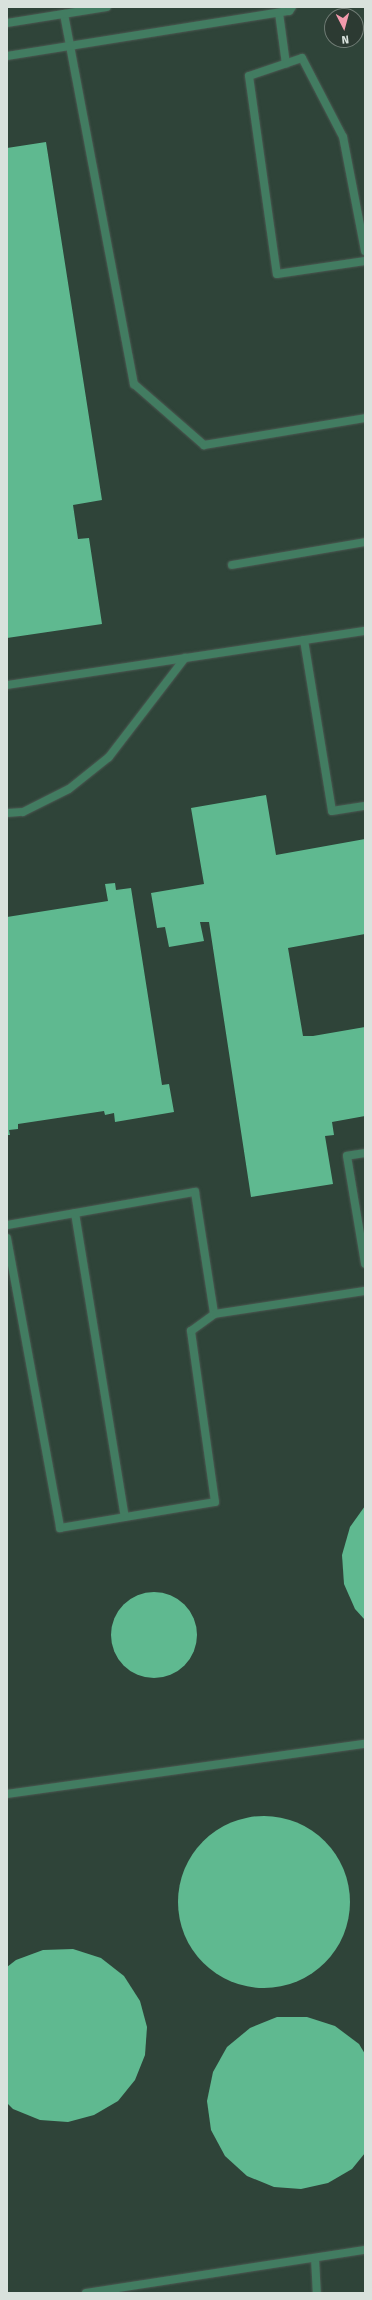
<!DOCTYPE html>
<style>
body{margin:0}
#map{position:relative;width:372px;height:2300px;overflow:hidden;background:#2c3a32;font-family:"Fira Sans",sans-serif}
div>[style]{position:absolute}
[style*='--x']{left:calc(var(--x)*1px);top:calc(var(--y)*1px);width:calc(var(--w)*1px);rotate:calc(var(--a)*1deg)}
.built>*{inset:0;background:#2f4439}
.building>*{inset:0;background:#5fb990}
.round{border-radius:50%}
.roads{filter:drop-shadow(0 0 1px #4b5851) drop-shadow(0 0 1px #4b5851)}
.lane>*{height:8px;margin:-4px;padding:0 4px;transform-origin:4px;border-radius:4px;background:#427c61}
span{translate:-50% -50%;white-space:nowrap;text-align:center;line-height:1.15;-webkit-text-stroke:4px #2c3a32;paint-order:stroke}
.frame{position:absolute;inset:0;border:8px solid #d9e2dd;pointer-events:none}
.north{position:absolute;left:324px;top:8px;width:40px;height:40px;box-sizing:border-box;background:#2c3a32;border:1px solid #717d76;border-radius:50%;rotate:174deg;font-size:11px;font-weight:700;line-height:16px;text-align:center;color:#d9e2dd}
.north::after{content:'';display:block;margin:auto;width:14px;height:18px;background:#f29aac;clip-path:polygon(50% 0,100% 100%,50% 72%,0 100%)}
</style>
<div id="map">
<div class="built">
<i style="clip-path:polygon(evenodd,7px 7px,365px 7px,365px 2293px,7px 2293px,7px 7px,332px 16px,356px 16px,356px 40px,332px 40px,332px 16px)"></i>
</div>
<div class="building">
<i style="clip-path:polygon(46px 142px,102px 500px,73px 505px,78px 539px,89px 538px,102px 624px,7px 638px,7px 148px)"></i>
<i style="clip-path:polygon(266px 795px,276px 855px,365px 839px,365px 934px,288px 948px,303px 1036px,313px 1036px,365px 1027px,365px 1116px,332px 1122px,334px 1135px,325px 1136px,333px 1184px,251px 1197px,209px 922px,200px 922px,204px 941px,169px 947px,165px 927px,157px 928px,151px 893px,204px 884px,191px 808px)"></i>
<i style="clip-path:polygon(115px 883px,116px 890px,131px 888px,162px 1085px,169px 1084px,174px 1112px,115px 1122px,114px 1113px,105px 1115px,104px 1111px,18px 1124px,18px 1129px,9px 1130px,10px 1135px,7px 1135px,7px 917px,108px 901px,105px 884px)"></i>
<i style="clip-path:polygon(365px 1506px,365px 1620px,355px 1609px,344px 1584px,342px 1555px,350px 1527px)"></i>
<i class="round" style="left:111px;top:1592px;width:86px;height:86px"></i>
<i class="round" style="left:178px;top:1816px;width:172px;height:172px"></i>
<i style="clip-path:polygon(73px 1949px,101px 1958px,124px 1976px,140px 2001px,147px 2027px,145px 2055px,135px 2080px,118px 2101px,94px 2115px,68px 2122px,40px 2120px,13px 2109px,7px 2103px,7px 1967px,16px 1960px,43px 1950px)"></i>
<i style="clip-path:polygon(277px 2017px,307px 2017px,335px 2026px,359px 2044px,365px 2054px,365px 2153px,352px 2169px,328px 2183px,301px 2189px,274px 2187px,247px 2176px,225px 2156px,211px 2130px,207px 2101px,213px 2072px,227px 2047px,250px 2028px)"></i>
</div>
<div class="roads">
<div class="lane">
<i style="--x:279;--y:13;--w:51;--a:82.2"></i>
<i style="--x:64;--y:14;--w:377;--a:79.3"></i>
<i style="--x:134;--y:384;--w:93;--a:41.1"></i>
<i style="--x:204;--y:445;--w:163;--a:-9.5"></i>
<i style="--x:7;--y:23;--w:101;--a:-9.1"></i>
<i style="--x:7;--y:56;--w:286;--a:-9.1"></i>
<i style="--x:289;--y:11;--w:5;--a:-53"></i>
<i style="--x:365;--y:251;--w:116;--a:-100.9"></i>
<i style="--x:343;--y:137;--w:89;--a:-117.4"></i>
<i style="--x:302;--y:58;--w:56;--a:161.2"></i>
<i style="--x:249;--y:76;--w:200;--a:82"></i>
<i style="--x:277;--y:274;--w:89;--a:-8.4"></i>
<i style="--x:232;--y:565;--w:135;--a:-9.8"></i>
<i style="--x:304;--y:640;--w:173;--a:80.7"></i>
<i style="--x:332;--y:811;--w:33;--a:-9"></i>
<i style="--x:7;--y:685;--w:362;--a:-8.6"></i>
<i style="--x:7;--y:813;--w:16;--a:-4"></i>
<i style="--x:23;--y:812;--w:51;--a:-26.6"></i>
<i style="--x:69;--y:789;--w:51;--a:-38.7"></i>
<i style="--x:109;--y:757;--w:125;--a:-52.5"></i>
<i style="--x:365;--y:1153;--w:18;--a:171"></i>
<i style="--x:347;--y:1156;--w:109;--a:80.5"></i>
<i style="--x:75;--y:1213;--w:308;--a:80.7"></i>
<i style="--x:7;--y:1225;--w:191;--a:-10"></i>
<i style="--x:195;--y:1192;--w:123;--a:81.1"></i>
<i style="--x:7;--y:1238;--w:295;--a:79.6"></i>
<i style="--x:60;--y:1528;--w:157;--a:-9.5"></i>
<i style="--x:215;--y:1502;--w:173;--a:-98"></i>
<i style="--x:191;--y:1331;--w:29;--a:-36"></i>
<i style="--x:214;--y:1314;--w:153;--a:-8.7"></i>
<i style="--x:7;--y:1794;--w:361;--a:-8"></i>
<i style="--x:315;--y:2258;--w:35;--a:87"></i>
<i style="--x:86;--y:2293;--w:282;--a:-8.8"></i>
</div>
</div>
<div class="frame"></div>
<div class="north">N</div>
</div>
